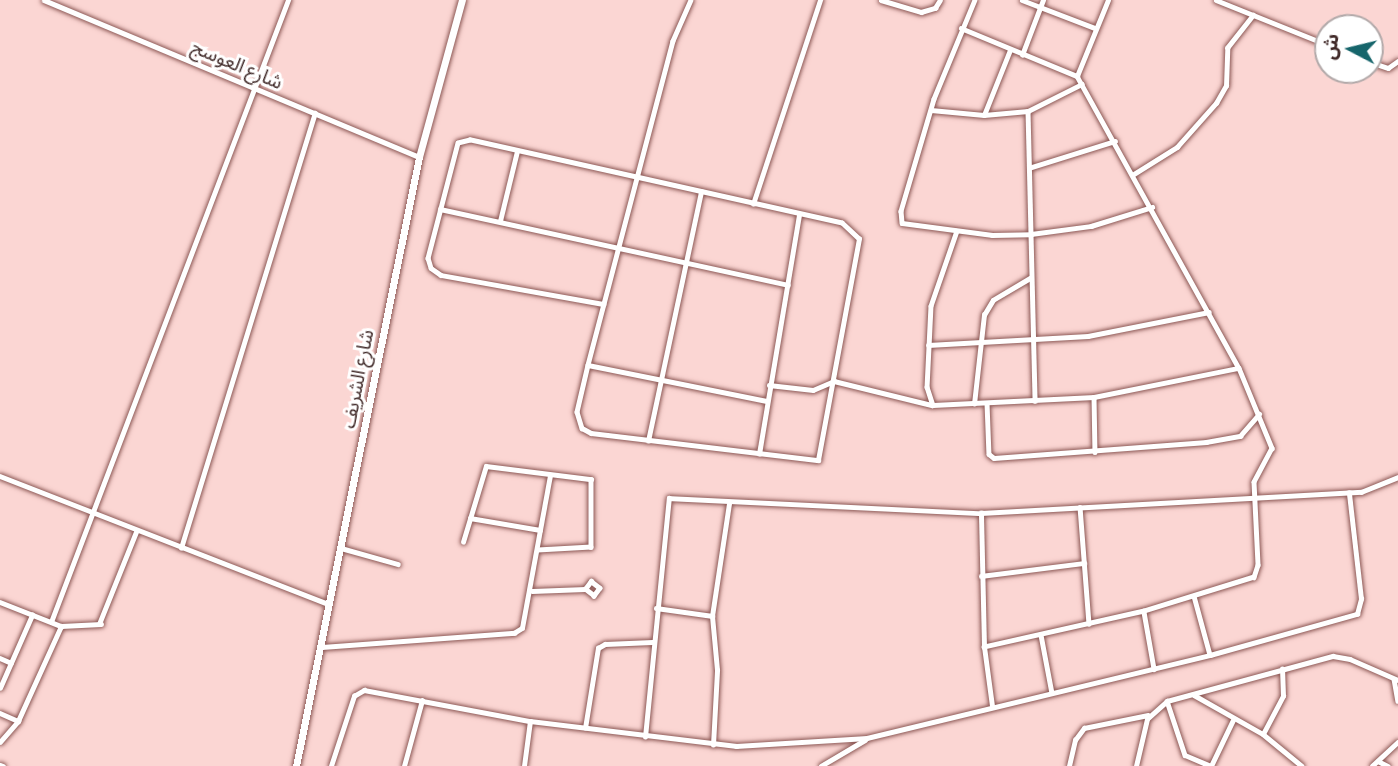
<!DOCTYPE html>
<meta charset="utf-8">
<style>
body{margin:0}
#map{position:relative;width:1398px;height:766px;overflow:hidden;background:#fbd6d3;font-family:"PT Sans Narrow","Noto Sans Arabic",sans-serif}
div>[style]{position:absolute}
[style*='--x']{left:calc(var(--x)*1px);top:calc(var(--y)*1px);width:calc(var(--w)*1px);rotate:calc(var(--a)*1deg)}
.roads{filter:drop-shadow(0 0 2px #8c5855) drop-shadow(0 0 2px #8c5855)}
.minor>*{height:4.5px;margin:-2.25px;padding:0 2.25px;transform-origin:2.25px;border-radius:2.25px;background:#fff}
.secondary>*{height:7px;margin:-3.5px;padding:0 3.5px;transform-origin:3.5px;border-radius:3.5px;background:#fff}
span{translate:-50% -50%;white-space:nowrap;text-align:center;line-height:1.15;-webkit-text-stroke:6px #fff;paint-order:stroke}
.street-label{font-size:19px;color:#3f2827}
.north{position:absolute;left:1314px;top:14px;width:70px;height:70px;box-sizing:border-box;background:#fff;border:2px solid #b2a9a9;border-radius:50%;rotate:277deg;font-size:19px;font-weight:700;line-height:28px;text-align:center;color:#3f2827}
.north::after{content:'';display:block;margin:auto;width:24px;height:32px;background:#16656b;clip-path:polygon(50% 0,100% 100%,50% 72%,0 100%)}
</style>
<div id="map">
<div class="roads">
<div class="minor">
<i style="--x:44;--y:0;--w:407;--a:22.7"></i>
<i style="--x:691;--y:0;--w:45;--a:113.7"></i>
<i style="--x:673;--y:41;--w:335;--a:104.7"></i>
<i style="--x:588;--y:365;--w:182;--a:11.4"></i>
<i style="--x:881;--y:0;--w:42;--a:16.7"></i>
<i style="--x:921;--y:12;--w:15;--a:-16"></i>
<i style="--x:935;--y:8;--w:9;--a:-58"></i>
<i style="--x:975;--y:0;--w:107;--a:112.5"></i>
<i style="--x:934;--y:99;--w:117;--a:106.4"></i>
<i style="--x:901;--y:211;--w:12;--a:85"></i>
<i style="--x:902;--y:223;--w:91;--a:7.6"></i>
<i style="--x:992;--y:235;--w:39;--a:-1"></i>
<i style="--x:1031;--y:234;--w:61;--a:-7.6"></i>
<i style="--x:1091;--y:226;--w:64;--a:-17.3"></i>
<i style="--x:1022;--y:0;--w:78;--a:21"></i>
<i style="--x:1216;--y:0;--w:121;--a:21.9"></i>
<i style="--x:961;--y:28;--w:126;--a:22.5"></i>
<i style="--x:1077;--y:76;--w:334;--a:61"></i>
<i style="--x:1239;--y:368;--w:87;--a:67.6"></i>
<i style="--x:1272;--y:448;--w:38;--a:118"></i>
<i style="--x:1254;--y:482;--w:83;--a:87.2"></i>
<i style="--x:1258;--y:565;--w:13;--a:108"></i>
<i style="--x:1254;--y:577;--w:115;--a:162.8"></i>
<i style="--x:1144;--y:611;--w:164;--a:167.3"></i>
<i style="--x:1022;--y:55;--w:59;--a:-69.1"></i>
<i style="--x:1370;--y:62;--w:19;--a:18"></i>
<i style="--x:1388;--y:68;--w:12;--a:-35"></i>
<i style="--x:1077;--y:76;--w:82;--a:-67.8"></i>
<i style="--x:931;--y:110;--w:53;--a:5.4"></i>
<i style="--x:984;--y:115;--w:44;--a:-5.2"></i>
<i style="--x:1028;--y:111;--w:60;--a:-26.6"></i>
<i style="--x:1028;--y:111;--w:290;--a:88.6"></i>
<i style="--x:984;--y:115;--w:70;--a:-68.2"></i>
<i style="--x:1029;--y:168;--w:90;--a:-17.4"></i>
<i style="--x:1134;--y:174;--w:51;--a:-32.1"></i>
<i style="--x:1177;--y:147;--w:59;--a:-48.4"></i>
<i style="--x:1216;--y:103;--w:20;--a:-60"></i>
<i style="--x:1226;--y:86;--w:38;--a:-88"></i>
<i style="--x:1227;--y:48;--w:42;--a:-51.8"></i>
<i style="--x:753;--y:204;--w:215;--a:-71.8"></i>
<i style="--x:440;--y:209;--w:356;--a:12.3"></i>
<i style="--x:500;--y:221;--w:72;--a:-76.3"></i>
<i style="--x:957;--y:231;--w:79;--a:109.1"></i>
<i style="--x:931;--y:306;--w:81;--a:92.8"></i>
<i style="--x:927;--y:387;--w:19;--a:72"></i>
<i style="--x:933;--y:405;--w:161;--a:-2.8"></i>
<i style="--x:1094;--y:397;--w:147;--a:-11.4"></i>
<i style="--x:928;--y:345;--w:160;--a:-3.2"></i>
<i style="--x:1088;--y:336;--w:123;--a:-11.2"></i>
<i style="--x:588;--y:365;--w:48;--a:103.2"></i>
<i style="--x:577;--y:412;--w:17;--a:73"></i>
<i style="--x:582;--y:428;--w:10;--a:29"></i>
<i style="--x:591;--y:433;--w:229;--a:6.8"></i>
<i style="--x:818;--y:460;--w:225;--a:-79.5"></i>
<i style="--x:859;--y:239;--w:23;--a:-137"></i>
<i style="--x:842;--y:223;--w:381;--a:-167.4"></i>
<i style="--x:470;--y:140;--w:12;--a:166"></i>
<i style="--x:458;--y:143;--w:119;--a:104.6"></i>
<i style="--x:428;--y:258;--w:10;--a:73"></i>
<i style="--x:431;--y:268;--w:12;--a:35"></i>
<i style="--x:441;--y:275;--w:165;--a:10.1"></i>
<i style="--x:769;--y:385;--w:44;--a:6.5"></i>
<i style="--x:813;--y:390;--w:23;--a:-23"></i>
<i style="--x:834;--y:381;--w:101;--a:13.8"></i>
<i style="--x:1094;--y:397;--w:55;--a:89"></i>
<i style="--x:987;--y:403;--w:51;--a:87.8"></i>
<i style="--x:989;--y:454;--w:6;--a:39"></i>
<i style="--x:994;--y:458;--w:213;--a:-4.3"></i>
<i style="--x:1206;--y:442;--w:35;--a:-10"></i>
<i style="--x:1240;--y:436;--w:29;--a:-49"></i>
<i style="--x:974;--y:404;--w:90;--a:-83.6"></i>
<i style="--x:984;--y:315;--w:17;--a:-59"></i>
<i style="--x:993;--y:300;--w:43;--a:-30.7"></i>
<i style="--x:648;--y:441;--w:255;--a:-78"></i>
<i style="--x:759;--y:454;--w:242;--a:-80.5"></i>
<i style="--x:0;--y:476;--w:353;--a:21.3"></i>
<i style="--x:1080;--y:507;--w:117;--a:85.6"></i>
<i style="--x:470;--y:518;--w:71;--a:9.7"></i>
<i style="--x:463;--y:542;--w:79;--a:-73.2"></i>
<i style="--x:486;--y:466;--w:106;--a:7.1"></i>
<i style="--x:591;--y:479;--w:68;--a:90"></i>
<i style="--x:591;--y:547;--w:53;--a:176.8"></i>
<i style="--x:181;--y:548;--w:455;--a:-72.9"></i>
<i style="--x:341;--y:548;--w:59;--a:15.7"></i>
<i style="--x:981;--y:576;--w:104;--a:-7.2"></i>
<i style="--x:532;--y:591;--w:53;--a:-2.2"></i>
<i style="--x:585;--y:589;--w:10;--a:-53"></i>
<i style="--x:591;--y:581;--w:11;--a:38"></i>
<i style="--x:600;--y:588;--w:10;--a:127"></i>
<i style="--x:594;--y:596;--w:11;--a:-142"></i>
<i style="--x:1194;--y:596;--w:61;--a:74.8"></i>
<i style="--x:0;--y:602;--w:66;--a:21.5"></i>
<i style="--x:61;--y:626;--w:40;--a:-2.9"></i>
<i style="--x:656;--y:608;--w:57;--a:8.1"></i>
<i style="--x:1144;--y:612;--w:58;--a:80"></i>
<i style="--x:51;--y:622;--w:666;--a:-69.14"></i>
<i style="--x:99;--y:624;--w:99;--a:-68.1"></i>
<i style="--x:1041;--y:635;--w:59;--a:79.3"></i>
<i style="--x:322;--y:647;--w:193;--a:-4.2"></i>
<i style="--x:514;--y:633;--w:9;--a:-32"></i>
<i style="--x:522;--y:628;--w:155;--a:-79.6"></i>
<i style="--x:0;--y:658;--w:12;--a:24"></i>
<i style="--x:1394;--y:679;--w:22;--a:80"></i>
<i style="--x:0;--y:688;--w:80;--a:-66.3"></i>
<i style="--x:1194;--y:695;--w:79;--a:29.5"></i>
<i style="--x:1263;--y:734;--w:50;--a:39.4"></i>
<i style="--x:1167;--y:701;--w:57;--a:71.6"></i>
<i style="--x:1185;--y:755;--w:28;--a:23"></i>
<i style="--x:992;--y:706;--w:60;--a:-97.7"></i>
<i style="--x:984;--y:647;--w:134;--a:-91.3"></i>
<i style="--x:981;--y:513;--w:381;--a:-3.2"></i>
<i style="--x:1361;--y:492;--w:40;--a:-22"></i>
<i style="--x:0;--y:713;--w:20;--a:24"></i>
<i style="--x:585;--y:728;--w:81;--a:-80.8"></i>
<i style="--x:598;--y:648;--w:8;--a:-30"></i>
<i style="--x:605;--y:644;--w:47;--a:-2.4"></i>
<i style="--x:1263;--y:734;--w:43;--a:-62.2"></i>
<i style="--x:1283;--y:696;--w:27;--a:-92"></i>
<i style="--x:645;--y:737;--w:240;--a:-84.3"></i>
<i style="--x:669;--y:498;--w:312;--a:2.8"></i>
<i style="--x:0;--y:742;--w:28;--a:-49"></i>
<i style="--x:18;--y:721;--w:104;--a:-65.6"></i>
<i style="--x:713;--y:745;--w:75;--a:-86.9"></i>
<i style="--x:717;--y:670;--w:54;--a:-95.3"></i>
<i style="--x:712;--y:616;--w:114;--a:-81.4"></i>
<i style="--x:1378;--y:761;--w:11;--a:27"></i>
<i style="--x:0;--y:765;--w:3;--a:18"></i>
<i style="--x:331;--y:766;--w:74;--a:-71.8"></i>
<i style="--x:354;--y:696;--w:12;--a:-31"></i>
<i style="--x:364;--y:690;--w:169;--a:10.6"></i>
<i style="--x:530;--y:721;--w:208;--a:6.9"></i>
<i style="--x:736;--y:746;--w:131;--a:-3.5"></i>
<i style="--x:867;--y:738;--w:353;--a:-13.6"></i>
<i style="--x:1210;--y:655;--w:153;--a:-15.6"></i>
<i style="--x:1357;--y:614;--w:16;--a:-75"></i>
<i style="--x:1361;--y:599;--w:107;--a:-96.5"></i>
<i style="--x:404;--y:766;--w:68;--a:-74.7"></i>
<i style="--x:524;--y:766;--w:45;--a:-82.4"></i>
<i style="--x:821;--y:766;--w:51;--a:-30.6"></i>
<i style="--x:1069;--y:766;--w:27;--a:-77"></i>
<i style="--x:1075;--y:740;--w:15;--a:-53"></i>
<i style="--x:1084;--y:728;--w:65;--a:-11.5"></i>
<i style="--x:1136;--y:766;--w:48;--a:-76.8"></i>
<i style="--x:1147;--y:719;--w:27;--a:-42"></i>
<i style="--x:1167;--y:701;--w:172;--a:-15.2"></i>
<i style="--x:1333;--y:656;--w:17;--a:10"></i>
<i style="--x:1350;--y:659;--w:52;--a:23.6"></i>
<i style="--x:1211;--y:766;--w:51;--a:-64.4"></i>
<i style="--x:1372;--y:766;--w:35;--a:-43"></i>
</div>
<div class="secondary">
<i style="--x:296;--y:766;--w:621;--a:-78.58"></i>
<i style="--x:419;--y:157;--w:163;--a:-74.7"></i>
</div>
</div>
<div class="street-label">
<span style="left:237px;top:65px;rotate:23deg">شارع العوسج</span>
<span style="left:358px;top:379px;rotate:-79deg">شارع الشريف</span>
</div>
<div class="north">ش</div>
</div>
